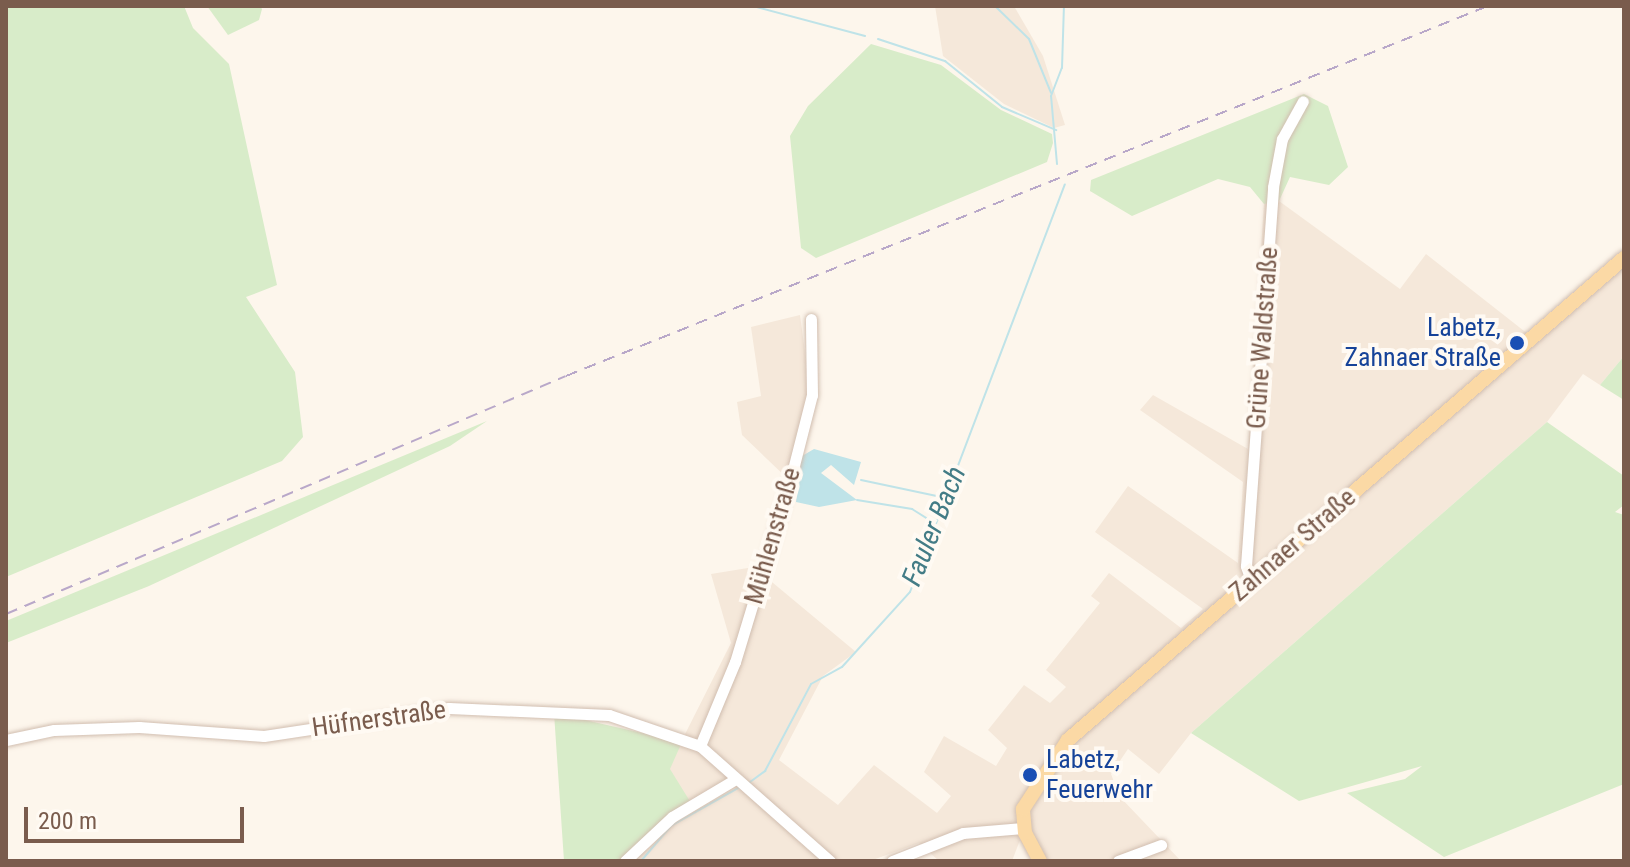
<!DOCTYPE html>
<meta charset="utf-8">
<style>
body{margin:0}
#map{position:relative;width:1630px;height:867px;overflow:hidden;background:#fdf6ec;font-family:"Roboto Condensed",sans-serif}
div>[style]{position:absolute}
[style*='--x']{left:calc(var(--x)*1px);top:calc(var(--y)*1px);width:calc(var(--w)*1px);rotate:calc(var(--a)*1deg)}
.residential>*{inset:0;background:#f5e8da}
.green>*{inset:0;background:#d8ecc9}
.water>*{inset:0;background:#bfe3e8}
.stream>*{height:2px;margin:-1px;padding:0 1px;transform-origin:1px;border-radius:1px;background:#bfe3e8}
.roads{filter:drop-shadow(0 0 2px #d1beb0) drop-shadow(0 0 2px #d1beb0)}
.minor>*{height:11px;margin:-5.5px;padding:0 5.5px;transform-origin:5.5px;border-radius:5.5px;background:#fff}
.major>*{height:14px;margin:-7px;padding:0 7px;transform-origin:7px;border-radius:7px;background:#fbd9a5}
.rail>*{height:2px;margin-top:-1px;transform-origin:0;background:repeating-linear-gradient(90deg,#b9a8c9 0 12px,transparent 0 20px)}
.dots>*{width:22px;height:22px;translate:-50% -50%;box-sizing:border-box;border:4px solid #fffaf3;border-radius:50%}
span{translate:-50% -50%;white-space:nowrap;text-align:center;line-height:1.15;-webkit-text-stroke:8px #fffaf3;paint-order:stroke}
.transit-label{font-size:26px;color:#164399}
.right{translate:-100% -50%;text-align:right}
.left{translate:0 -50%;text-align:left}
.street-label{font-size:26px;color:#7a5c4d}
.water-label{font-size:28px;color:#437c86;font-style:italic}
.frame{position:absolute;inset:0;border:8px solid #7a5c4d;pointer-events:none}
.scale{position:absolute;left:24px;top:807px;width:220px;height:36px;box-sizing:border-box;border:4px solid #7a5c4d;border-top:0;padding-left:10px;font-size:24px;line-height:28px;white-space:nowrap;color:#7a5c4d;-webkit-text-stroke:6px #fffaf3;paint-order:stroke}
</style>
<div id="map">
<div class="residential">
<i style="clip-path:polygon(935px 6px,1014px 6px,1043px 56px,1065px 125px,1054px 128px,1004px 104px,943px 56px)"></i>
<i style="clip-path:polygon(1279px 201px,1400px 289px,1426px 254px,1528px 334px,1624px 265px,1624px 356px,1600px 385px,1583px 374px,1547px 422px,1191px 733px,1159px 774px,1128px 749px,1111px 774px,1120px 797px,1181px 861px,1034px 861px,1020px 840px,1012px 861px,939px 861px,919px 843px,870px 861px,621px 861px,731px 643px,711px 574px,754px 567px,856px 652px,823px 676px,779px 760px,838px 805px,874px 765px,937px 813px,951px 796px,924px 772px,944px 736px,996px 766px,1007px 748px,988px 730px,1024px 685px,1050px 703px,1066px 687px,1046px 670px,1100px 603px,1091px 596px,1109px 573px,1181px 628px,1203px 609px,1095px 532px,1128px 486px,1238px 563px,1243px 482px,1140px 410px,1153px 395px,1248px 449px,1264px 204px)"></i>
<i style="clip-path:polygon(800px 315px,810px 390px,788px 479px,742px 435px,737px 402px,761px 396px,751px 327px)"></i>
</div>
<div class="green">
<i style="clip-path:polygon(6px 6px,184px 6px,193px 28px,229px 64px,277px 285px,246px 297px,295px 372px,303px 437px,282px 461px,6px 577px)"></i>
<i style="clip-path:polygon(207px 6px,260px 6px,262px 9px,259px 20px,228px 35px)"></i>
<i style="clip-path:polygon(871px 44px,941px 65px,1001px 110px,1052px 134px,1053px 143px,1047px 162px,816px 258px,801px 248px,790px 136px,808px 106px)"></i>
<i style="clip-path:polygon(1304px 94px,1328px 106px,1348px 167px,1329px 185px,1290px 177px,1279px 201px,1264px 204px,1250px 187px,1218px 179px,1132px 216px,1090px 191px,1091px 180px)"></i>
<i style="clip-path:polygon(1624px 356px,1624px 400px,1600px 385px)"></i>
<i style="clip-path:polygon(487px 421px,450px 446px,149px 586px,6px 643px,6px 621px)"></i>
<i style="clip-path:polygon(1547px 422px,1624px 476px,1624px 505px,1615px 512px,1624px 515px,1624px 784px,1444px 857px,1347px 793px,1405px 779px,1422px 766px,1299px 801px,1191px 733px)"></i>
<i style="clip-path:polygon(554px 713px,682px 742px,670px 769px,691px 803px,621px 861px,564px 861px)"></i>
</div>
<div class="water">
<i style="clip-path:polygon(814px 449px,861px 462px,854px 485px,831px 465px,821px 473px,857px 500px,819px 507px,796px 502px,802px 456px)"></i>
</div>
<div class="stream">
<i style="--x:753;--y:6;--w:116;--a:15"></i>
<i style="--x:995;--y:6;--w:47;--a:44.1"></i>
<i style="--x:1029;--y:39;--w:58;--a:67.8"></i>
<i style="--x:878;--y:39;--w:71;--a:18.2"></i>
<i style="--x:945;--y:61;--w:73;--a:38.9"></i>
<i style="--x:1002;--y:107;--w:59;--a:23.1"></i>
<i style="--x:1057;--y:164;--w:68;--a:-95"></i>
<i style="--x:1051;--y:96;--w:30;--a:-69"></i>
<i style="--x:1062;--y:68;--w:62;--a:-88.2"></i>
<i style="--x:861;--y:480;--w:87;--a:12"></i>
<i style="--x:857;--y:500;--w:56;--a:9.3"></i>
<i style="--x:912;--y:509;--w:26;--a:32"></i>
<i style="--x:750;--y:782;--w:19;--a:-36"></i>
<i style="--x:765;--y:771;--w:98;--a:-62.1"></i>
<i style="--x:811;--y:684;--w:35;--a:-29"></i>
<i style="--x:842;--y:667;--w:101;--a:-47.8"></i>
<i style="--x:910;--y:592;--w:436;--a:-69.2"></i>
<i style="--x:641;--y:861;--w:46;--a:-49.4"></i>
<i style="--x:671;--y:826;--w:79;--a:-29.5"></i>
</div>
<div class="roads">
<div class="minor">
<i style="--x:1251;--y:580;--w:15;--a:-110"></i>
<i style="--x:1246;--y:566;--w:380;--a:-85.9"></i>
<i style="--x:1273;--y:187;--w:49;--a:-79.4"></i>
<i style="--x:1282;--y:139;--w:43;--a:-61.1"></i>
<i style="--x:6;--y:740;--w:49;--a:-11.8"></i>
<i style="--x:54;--y:730;--w:85;--a:-2"></i>
<i style="--x:139;--y:727;--w:125;--a:4.1"></i>
<i style="--x:264;--y:736;--w:187;--a:-8.6"></i>
<i style="--x:449;--y:708;--w:160;--a:2.5"></i>
<i style="--x:609;--y:715;--w:96;--a:18.8"></i>
<i style="--x:700;--y:746;--w:174;--a:41.5"></i>
<i style="--x:700;--y:746;--w:91;--a:-67.4"></i>
<i style="--x:735;--y:662;--w:189;--a:-73.1"></i>
<i style="--x:790;--y:481;--w:89;--a:-75.7"></i>
<i style="--x:812;--y:395;--w:76;--a:-90.8"></i>
<i style="--x:625;--y:861;--w:64;--a:-43.1"></i>
<i style="--x:672;--y:817;--w:72;--a:-30.8"></i>
<i style="--x:892;--y:861;--w:76;--a:-21.5"></i>
<i style="--x:963;--y:833;--w:60;--a:-4.8"></i>
<i style="--x:1118;--y:861;--w:46;--a:-20.4"></i>
</div>
<div class="major">
<i style="--x:1040;--y:861;--w:32;--a:-118"></i>
<i style="--x:1025;--y:833;--w:24;--a:-95"></i>
<i style="--x:1023;--y:809;--w:82;--a:-56.9"></i>
<i style="--x:1068;--y:740;--w:736;--a:-40.92"></i>
</div>
</div>
<div class="rail">
<i style="--x:6;--y:614;--w:608;--a:-23.03"></i>
<i style="--x:566;--y:376;--w:993;--a:-21.87"></i>
</div>
<div class="dots">
<i style="left:1517px;top:343px;background:#1a4fb4"></i>
<i style="left:1030px;top:775px;background:#1a4fb4"></i>
</div>
<div class="transit-label">
<span class="right" style="left:1501px;top:343px">Labetz,<br>Zahnaer Straße</span>
<span class="left" style="left:1046px;top:775px">Labetz,<br>Feuerwehr</span>
</div>
<div class="street-label">
<span style="left:1263px;top:338px;rotate:-86deg">Grüne Waldstraße</span>
<span style="left:773px;top:536px;rotate:-74deg">Mühlenstraße</span>
<span style="left:1293px;top:545px;rotate:-41deg">Zahnaer Straße</span>
<span style="left:379px;top:719px;rotate:-8deg">Hüfnerstraße</span>
</div>
<div class="water-label">
<span style="left:934px;top:526px;rotate:-68deg">Fauler Bach</span>
</div>
<div class="frame"></div>
<div class="scale">200 m</div>
</div>
